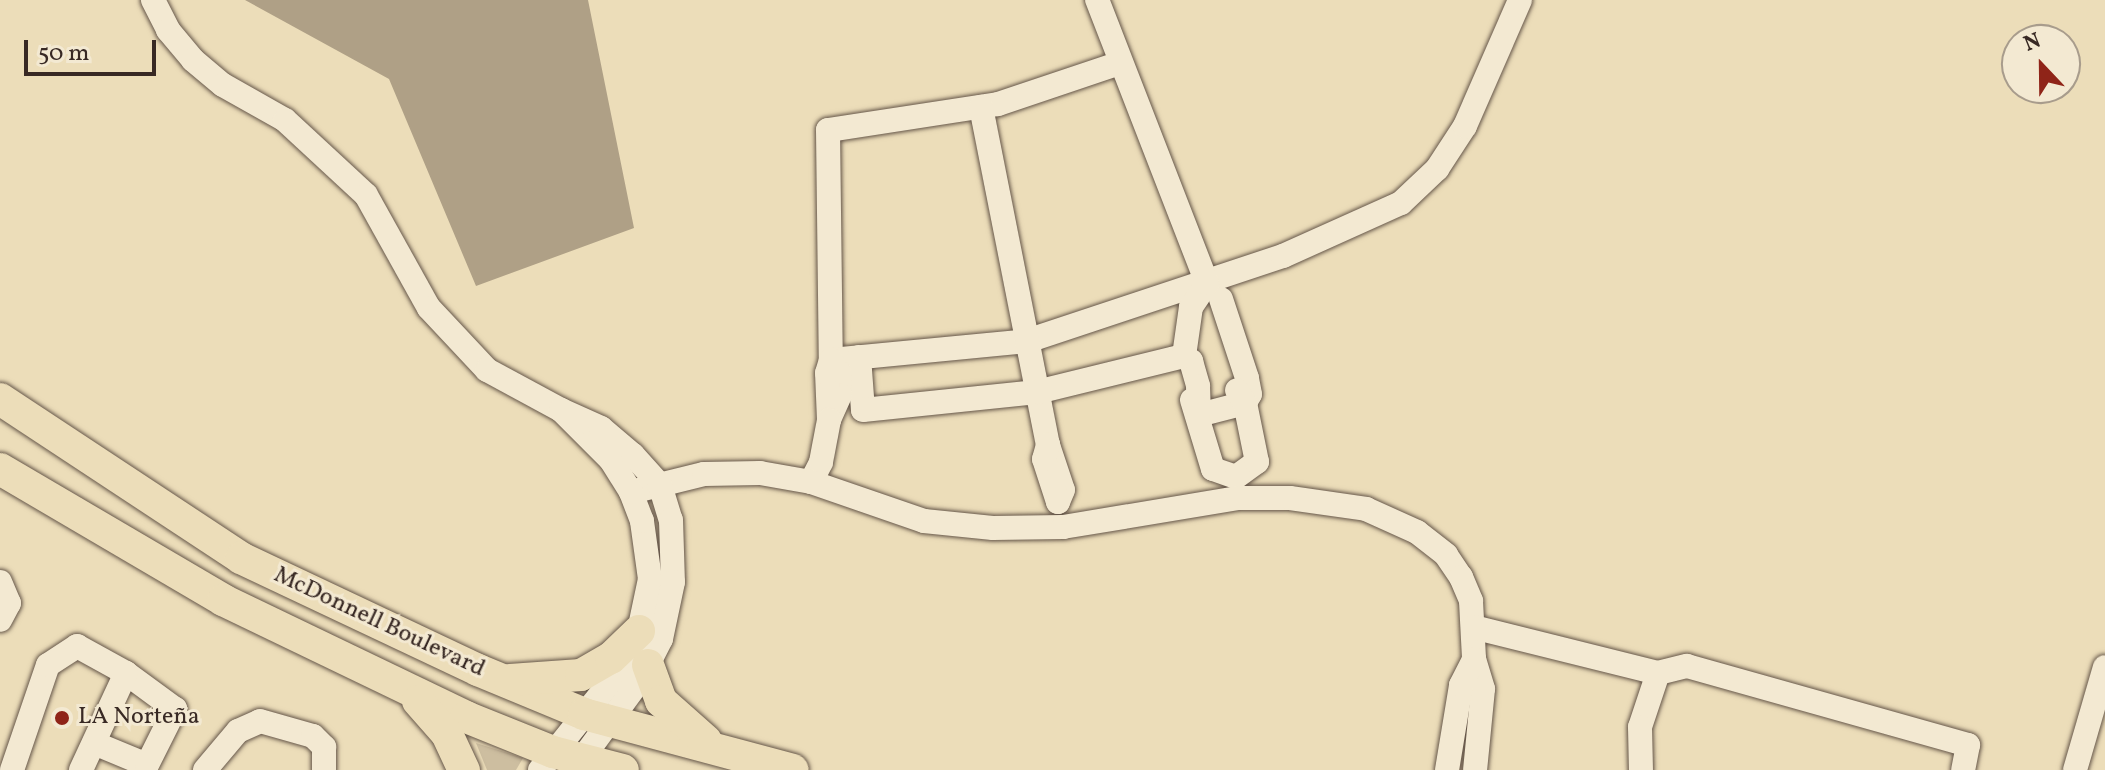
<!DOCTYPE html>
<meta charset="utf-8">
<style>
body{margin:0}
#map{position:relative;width:2105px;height:770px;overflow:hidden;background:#ecddb9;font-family:Vollkorn,serif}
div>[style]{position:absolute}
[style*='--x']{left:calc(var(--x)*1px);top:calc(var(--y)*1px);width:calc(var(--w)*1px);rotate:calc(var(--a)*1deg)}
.green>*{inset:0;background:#cdbea0}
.water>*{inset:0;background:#afa086}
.roads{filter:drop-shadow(0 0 2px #655649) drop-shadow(0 0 2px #655649)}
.minor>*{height:24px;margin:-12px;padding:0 12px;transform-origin:12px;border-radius:12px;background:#f3e9d2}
.major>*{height:32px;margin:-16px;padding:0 16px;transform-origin:16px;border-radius:16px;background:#ecddb9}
.dots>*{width:22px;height:22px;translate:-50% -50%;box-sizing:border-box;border:4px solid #f3e9d2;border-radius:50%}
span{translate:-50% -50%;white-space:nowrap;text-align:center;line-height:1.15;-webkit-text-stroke:6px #f3e9d2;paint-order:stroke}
.street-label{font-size:24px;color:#382924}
.poi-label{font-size:24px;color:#382924}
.left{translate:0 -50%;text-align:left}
.north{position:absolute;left:2001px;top:24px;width:80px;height:80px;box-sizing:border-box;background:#f3e9d2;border:2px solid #a89c8c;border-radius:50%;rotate:338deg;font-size:22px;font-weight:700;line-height:32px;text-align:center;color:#382924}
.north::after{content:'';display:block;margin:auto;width:28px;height:36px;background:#8f2418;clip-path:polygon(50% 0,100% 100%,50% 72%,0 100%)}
.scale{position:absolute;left:24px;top:40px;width:132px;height:36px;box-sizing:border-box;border:4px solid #382924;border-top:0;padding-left:10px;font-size:24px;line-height:28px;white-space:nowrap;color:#382924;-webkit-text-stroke:6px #f3e9d2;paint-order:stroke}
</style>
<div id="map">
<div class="green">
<i style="clip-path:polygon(476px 743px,523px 758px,516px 770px,487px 770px)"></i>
</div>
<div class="water">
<i style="clip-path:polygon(245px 0,588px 0,634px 228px,476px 286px,389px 79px)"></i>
</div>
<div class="roads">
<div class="minor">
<i style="--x:153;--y:0;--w:34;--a:63"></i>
<i style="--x:168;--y:30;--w:39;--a:50"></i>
<i style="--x:193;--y:60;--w:39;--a:40"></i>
<i style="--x:223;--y:85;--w:71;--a:29.4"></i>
<i style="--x:285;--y:120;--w:110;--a:42.8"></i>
<i style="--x:366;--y:195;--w:129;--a:60.9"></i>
<i style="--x:429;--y:308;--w:85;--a:46.9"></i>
<i style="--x:487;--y:370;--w:84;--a:28.4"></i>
<i style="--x:1120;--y:63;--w:129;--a:161.4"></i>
<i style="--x:998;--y:104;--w:172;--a:171.3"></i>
<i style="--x:828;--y:130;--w:230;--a:89.3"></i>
<i style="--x:831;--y:360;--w:197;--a:-5.5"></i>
<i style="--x:1027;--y:341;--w:270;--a:-18.4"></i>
<i style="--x:1283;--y:256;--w:129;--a:-24.2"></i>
<i style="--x:1401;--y:203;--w:50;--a:-43.4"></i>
<i style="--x:1437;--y:169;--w:51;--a:-56.9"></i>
<i style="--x:1465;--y:126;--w:137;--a:-66.4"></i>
<i style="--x:981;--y:107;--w:345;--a:78.8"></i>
<i style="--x:1184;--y:356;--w:9;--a:36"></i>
<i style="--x:1191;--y:361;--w:26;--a:74"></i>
<i style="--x:1198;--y:386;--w:29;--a:88"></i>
<i style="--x:1199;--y:415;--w:48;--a:-14.6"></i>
<i style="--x:1245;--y:403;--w:10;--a:-61"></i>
<i style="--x:1250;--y:394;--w:16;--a:-101"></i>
<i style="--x:1247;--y:378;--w:83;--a:-108.2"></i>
<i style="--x:859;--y:357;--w:53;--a:85.7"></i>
<i style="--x:863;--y:410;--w:175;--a:-5.9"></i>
<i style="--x:1037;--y:392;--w:151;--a:-13.8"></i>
<i style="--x:1184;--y:356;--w:49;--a:-81.9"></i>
<i style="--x:1191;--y:307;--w:29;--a:-56"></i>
<i style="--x:1207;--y:283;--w:304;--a:-111.2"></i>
<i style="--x:831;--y:360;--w:14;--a:56"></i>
<i style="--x:839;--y:372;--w:23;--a:88"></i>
<i style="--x:840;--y:395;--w:27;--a:114"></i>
<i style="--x:829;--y:420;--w:47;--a:-92.4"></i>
<i style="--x:827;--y:373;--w:14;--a:-73"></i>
<i style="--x:1192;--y:400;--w:72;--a:73.1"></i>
<i style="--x:1213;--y:469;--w:24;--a:19"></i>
<i style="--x:1048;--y:445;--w:47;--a:71.6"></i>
<i style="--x:1063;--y:490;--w:13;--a:113"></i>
<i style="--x:1058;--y:502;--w:45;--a:-108"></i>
<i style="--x:1044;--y:459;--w:15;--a:-74"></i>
<i style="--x:1236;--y:477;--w:26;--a:-36"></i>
<i style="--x:1257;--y:462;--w:60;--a:-101.5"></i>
<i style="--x:1245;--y:403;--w:15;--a:-122"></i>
<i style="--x:811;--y:482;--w:22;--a:-63"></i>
<i style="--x:821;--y:462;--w:43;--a:-79.2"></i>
<i style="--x:631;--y:492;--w:75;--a:-13.9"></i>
<i style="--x:704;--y:474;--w:56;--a:-1"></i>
<i style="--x:760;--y:473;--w:52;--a:10"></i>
<i style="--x:811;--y:482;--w:120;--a:19"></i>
<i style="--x:924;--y:521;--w:69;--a:5.8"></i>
<i style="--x:993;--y:528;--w:70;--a:-0.8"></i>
<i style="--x:1063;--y:527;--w:178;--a:-9.4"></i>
<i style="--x:1239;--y:498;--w:51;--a:0"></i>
<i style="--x:1290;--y:498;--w:77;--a:8.2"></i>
<i style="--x:1366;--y:509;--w:56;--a:24.3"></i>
<i style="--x:1417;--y:532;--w:37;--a:38"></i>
<i style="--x:1446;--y:555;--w:27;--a:56"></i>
<i style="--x:1461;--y:577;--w:26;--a:67"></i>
<i style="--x:1471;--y:601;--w:58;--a:87"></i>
<i style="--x:1474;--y:659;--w:31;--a:73"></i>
<i style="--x:1483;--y:689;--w:81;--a:95.6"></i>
<i style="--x:0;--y:582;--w:23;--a:67"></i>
<i style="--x:9;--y:603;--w:19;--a:118"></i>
<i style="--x:1473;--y:627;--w:191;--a:14"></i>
<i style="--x:1658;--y:673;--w:57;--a:108.4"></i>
<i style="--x:1640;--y:727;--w:43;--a:88.7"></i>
<i style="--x:1658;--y:673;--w:30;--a:-14"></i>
<i style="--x:1687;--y:666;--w:292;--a:15.7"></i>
<i style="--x:1968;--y:745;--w:25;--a:101"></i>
<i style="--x:94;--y:743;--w:57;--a:22.5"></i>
<i style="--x:147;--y:765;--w:63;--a:-63.4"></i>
<i style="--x:175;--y:709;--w:61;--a:-143.7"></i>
<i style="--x:12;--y:770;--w:111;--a:-71.1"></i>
<i style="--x:48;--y:665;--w:35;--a:-33"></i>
<i style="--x:77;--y:646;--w:56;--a:28.9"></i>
<i style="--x:126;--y:673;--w:107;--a:114.9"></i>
<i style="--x:205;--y:770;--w:51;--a:-49.8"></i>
<i style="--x:238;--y:731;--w:24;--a:-24"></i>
<i style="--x:260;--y:721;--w:55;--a:15.8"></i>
<i style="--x:313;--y:736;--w:16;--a:45"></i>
<i style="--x:324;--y:747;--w:23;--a:90"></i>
<i style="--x:540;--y:770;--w:128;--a:-51.3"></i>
<i style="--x:620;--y:670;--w:43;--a:-64"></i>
<i style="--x:639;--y:631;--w:53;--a:-78.1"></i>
<i style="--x:650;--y:579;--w:59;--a:-97.9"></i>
<i style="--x:642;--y:521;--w:31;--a:-111"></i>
<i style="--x:631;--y:492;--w:38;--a:-122"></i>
<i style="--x:611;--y:460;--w:71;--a:-135"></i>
<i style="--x:561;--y:410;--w:44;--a:24.2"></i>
<i style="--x:601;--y:428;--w:42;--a:40.2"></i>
<i style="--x:633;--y:455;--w:40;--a:48"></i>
<i style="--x:660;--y:485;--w:37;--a:73"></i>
<i style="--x:671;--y:520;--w:62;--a:88.2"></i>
<i style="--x:673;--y:582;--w:58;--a:101.9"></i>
<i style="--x:661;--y:639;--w:46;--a:117.1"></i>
<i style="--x:640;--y:680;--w:112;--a:126.3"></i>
<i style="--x:1447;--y:770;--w:86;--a:-80.6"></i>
<i style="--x:1461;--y:685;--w:29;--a:-63"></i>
<i style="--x:2075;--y:770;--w:107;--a:-73.8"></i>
</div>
<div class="major">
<i style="--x:0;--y:399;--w:289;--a:33.4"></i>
<i style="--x:241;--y:558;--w:262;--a:25.3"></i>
<i style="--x:478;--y:670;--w:115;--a:22.5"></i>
<i style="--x:584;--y:714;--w:216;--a:15"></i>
<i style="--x:0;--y:469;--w:259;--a:30.4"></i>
<i style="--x:223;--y:600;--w:270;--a:25.7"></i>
<i style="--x:466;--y:717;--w:94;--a:21.9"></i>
<i style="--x:553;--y:752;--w:72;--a:14.4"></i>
<i style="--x:648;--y:665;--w:38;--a:70"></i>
<i style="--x:661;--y:701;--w:60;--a:41.6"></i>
<i style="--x:510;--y:680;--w:71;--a:-4"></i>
<i style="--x:581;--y:675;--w:34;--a:-30"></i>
<i style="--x:611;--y:658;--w:39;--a:-44"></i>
<i style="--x:418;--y:701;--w:44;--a:48.7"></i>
<i style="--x:447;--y:734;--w:40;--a:65"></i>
</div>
</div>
<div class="dots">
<i style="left:62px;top:718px;background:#8f2418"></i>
</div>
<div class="street-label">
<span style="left:379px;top:623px;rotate:25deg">McDonnell Boulevard</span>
</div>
<div class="poi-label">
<span class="left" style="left:78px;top:718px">LA Norteña</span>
</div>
<div class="north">N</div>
<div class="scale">50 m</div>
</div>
